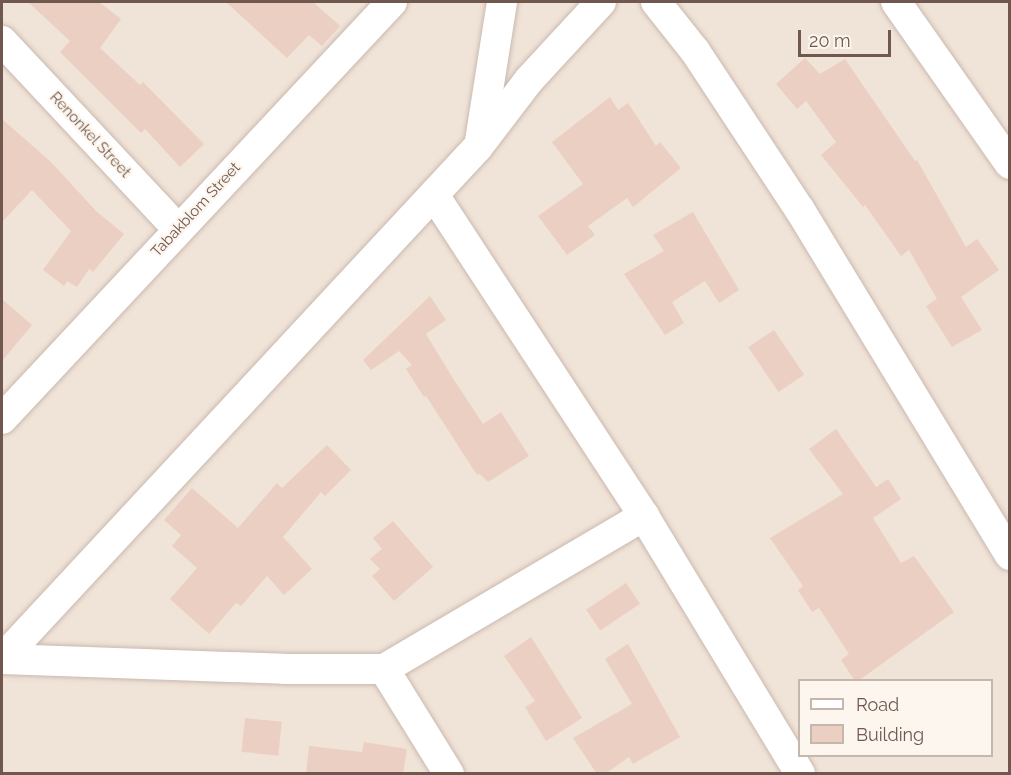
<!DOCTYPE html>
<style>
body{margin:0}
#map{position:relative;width:1011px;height:775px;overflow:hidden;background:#faf1e8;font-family:Raleway,sans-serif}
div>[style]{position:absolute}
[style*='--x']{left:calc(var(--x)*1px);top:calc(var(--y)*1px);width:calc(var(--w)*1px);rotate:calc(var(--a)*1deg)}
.residential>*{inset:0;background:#f0e3d7}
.building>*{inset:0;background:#eccfc3;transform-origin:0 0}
.roads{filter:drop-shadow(0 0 2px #cab9af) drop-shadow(0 0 2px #cab9af)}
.street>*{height:30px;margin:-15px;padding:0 15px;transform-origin:15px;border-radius:15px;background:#fff}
span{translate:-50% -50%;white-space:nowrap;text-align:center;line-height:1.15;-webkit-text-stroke:4.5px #fdf6ee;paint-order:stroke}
.street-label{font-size:15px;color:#70584f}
.frame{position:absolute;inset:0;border:3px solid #70584f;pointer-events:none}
.legend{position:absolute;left:798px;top:679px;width:195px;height:78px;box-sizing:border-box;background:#fdf6ee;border:2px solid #c5b7ae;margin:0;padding:8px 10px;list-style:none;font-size:18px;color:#70584f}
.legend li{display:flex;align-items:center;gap:12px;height:30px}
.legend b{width:30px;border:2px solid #c5b7ae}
.scale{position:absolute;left:798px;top:30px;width:93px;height:27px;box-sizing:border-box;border:3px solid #70584f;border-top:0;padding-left:8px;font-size:18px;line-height:21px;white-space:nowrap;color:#70584f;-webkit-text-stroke:4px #fdf6ee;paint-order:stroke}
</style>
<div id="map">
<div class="residential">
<i style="clip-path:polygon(evenodd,2px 2px,1009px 2px,1009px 773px,2px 774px,2px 2px,800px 680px,992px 680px,992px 756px,800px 756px,800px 680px)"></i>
</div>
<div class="building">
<i style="clip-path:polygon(28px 2px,99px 2px,121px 19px,100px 48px,140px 85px,143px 82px,204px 144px,180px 167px,145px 129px,141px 133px,60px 52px,70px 41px)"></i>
<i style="clip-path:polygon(226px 2px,313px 2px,340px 26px,322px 46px,309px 35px,287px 58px)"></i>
<i style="clip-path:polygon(805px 58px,820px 74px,845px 59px,915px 161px,917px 160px,966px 247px,977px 239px,999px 270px,961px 297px,982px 330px,952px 347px,926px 306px,937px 299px,909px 250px,901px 256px,865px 205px,863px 207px,821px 155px,836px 142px,806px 101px,797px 109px,776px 84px)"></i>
<i style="clip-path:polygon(610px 97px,618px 110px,628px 103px,656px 146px,660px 142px,681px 168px,633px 207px,627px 198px,588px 226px,595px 235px,567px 255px,538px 216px,583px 184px,552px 142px)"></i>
<i style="clip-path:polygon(2px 119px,51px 162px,96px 211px,124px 234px,93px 272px,89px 269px,77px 287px,67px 281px,64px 286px,43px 270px,71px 231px,32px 190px,2px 222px)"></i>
<i style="clip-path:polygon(693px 212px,739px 290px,719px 303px,705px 281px,672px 302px,684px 323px,665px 335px,624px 274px,664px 251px,653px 235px)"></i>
<i style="clip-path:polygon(430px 296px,446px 320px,426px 334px,454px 380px,483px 424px,501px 412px,529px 456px,488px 482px,480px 474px,477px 475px,426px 396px,424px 397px,406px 369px,412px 365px,399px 351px,371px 370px,363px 360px)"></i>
<i style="clip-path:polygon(2px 299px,32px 325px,2px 361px)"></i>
<i style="left:774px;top:330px;width:54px;height:31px;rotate:56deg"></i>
<i style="clip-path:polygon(836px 429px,876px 487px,888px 479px,901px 499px,873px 518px,901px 563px,914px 556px,954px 612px,858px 681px,855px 681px,841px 660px,849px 654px,819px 608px,812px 612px,798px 590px,803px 586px,770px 538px,843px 494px,809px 449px)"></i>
<i style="clip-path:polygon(327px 445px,351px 470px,325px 496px,321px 492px,283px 537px,312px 569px,284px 595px,267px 576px,241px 606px,236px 603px,209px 634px,170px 599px,197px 568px,172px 546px,181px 535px,164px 520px,192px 488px,238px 528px,277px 483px,282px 488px)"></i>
<i style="clip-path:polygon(393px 521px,433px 567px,394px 601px,372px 576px,380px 569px,370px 559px,382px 549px,373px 538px)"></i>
<i style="left:626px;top:583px;width:25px;height:48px;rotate:56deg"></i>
<i style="clip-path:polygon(531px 637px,582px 718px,546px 741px,525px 707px,535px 701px,504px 656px)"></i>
<i style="clip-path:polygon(628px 644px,680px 737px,633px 764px,629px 757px,605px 774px,597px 774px,573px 738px,632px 704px,605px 659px)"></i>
<i style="left:245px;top:718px;width:37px;height:34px;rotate:6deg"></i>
<i style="clip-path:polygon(364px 742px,407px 749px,403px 774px,306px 774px,309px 746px,362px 752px)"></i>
</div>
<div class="roads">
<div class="street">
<i style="--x:656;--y:2;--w:63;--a:51.5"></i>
<i style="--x:695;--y:51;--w:191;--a:56.6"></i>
<i style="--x:800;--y:210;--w:404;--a:58.7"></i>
<i style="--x:896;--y:2;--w:198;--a:54.9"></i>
<i style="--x:2;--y:41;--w:258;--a:46.9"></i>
<i style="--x:480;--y:141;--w:141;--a:-81"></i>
<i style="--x:434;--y:195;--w:384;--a:56.8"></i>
<i style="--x:644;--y:516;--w:301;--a:58.8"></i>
<i style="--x:2;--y:419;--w:571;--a:-46.92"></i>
<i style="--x:2;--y:659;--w:699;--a:-47.09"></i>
<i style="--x:478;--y:147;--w:84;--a:-52.7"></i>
<i style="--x:529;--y:80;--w:106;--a:-47.3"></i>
<i style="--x:2;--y:659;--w:282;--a:2"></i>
<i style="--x:284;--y:669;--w:100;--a:0"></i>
<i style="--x:384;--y:669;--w:302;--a:-30.5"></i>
<i style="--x:384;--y:669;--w:123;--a:58.2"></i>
</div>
</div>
<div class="street-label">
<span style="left:90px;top:135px;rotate:47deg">Renonkel Street</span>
<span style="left:196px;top:210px;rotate:-47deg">Tabakblom Street</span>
</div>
<div class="frame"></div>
<ul class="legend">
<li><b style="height:8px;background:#fff"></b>Road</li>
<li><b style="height:16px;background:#eccfc3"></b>Building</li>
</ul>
<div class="scale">20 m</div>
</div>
